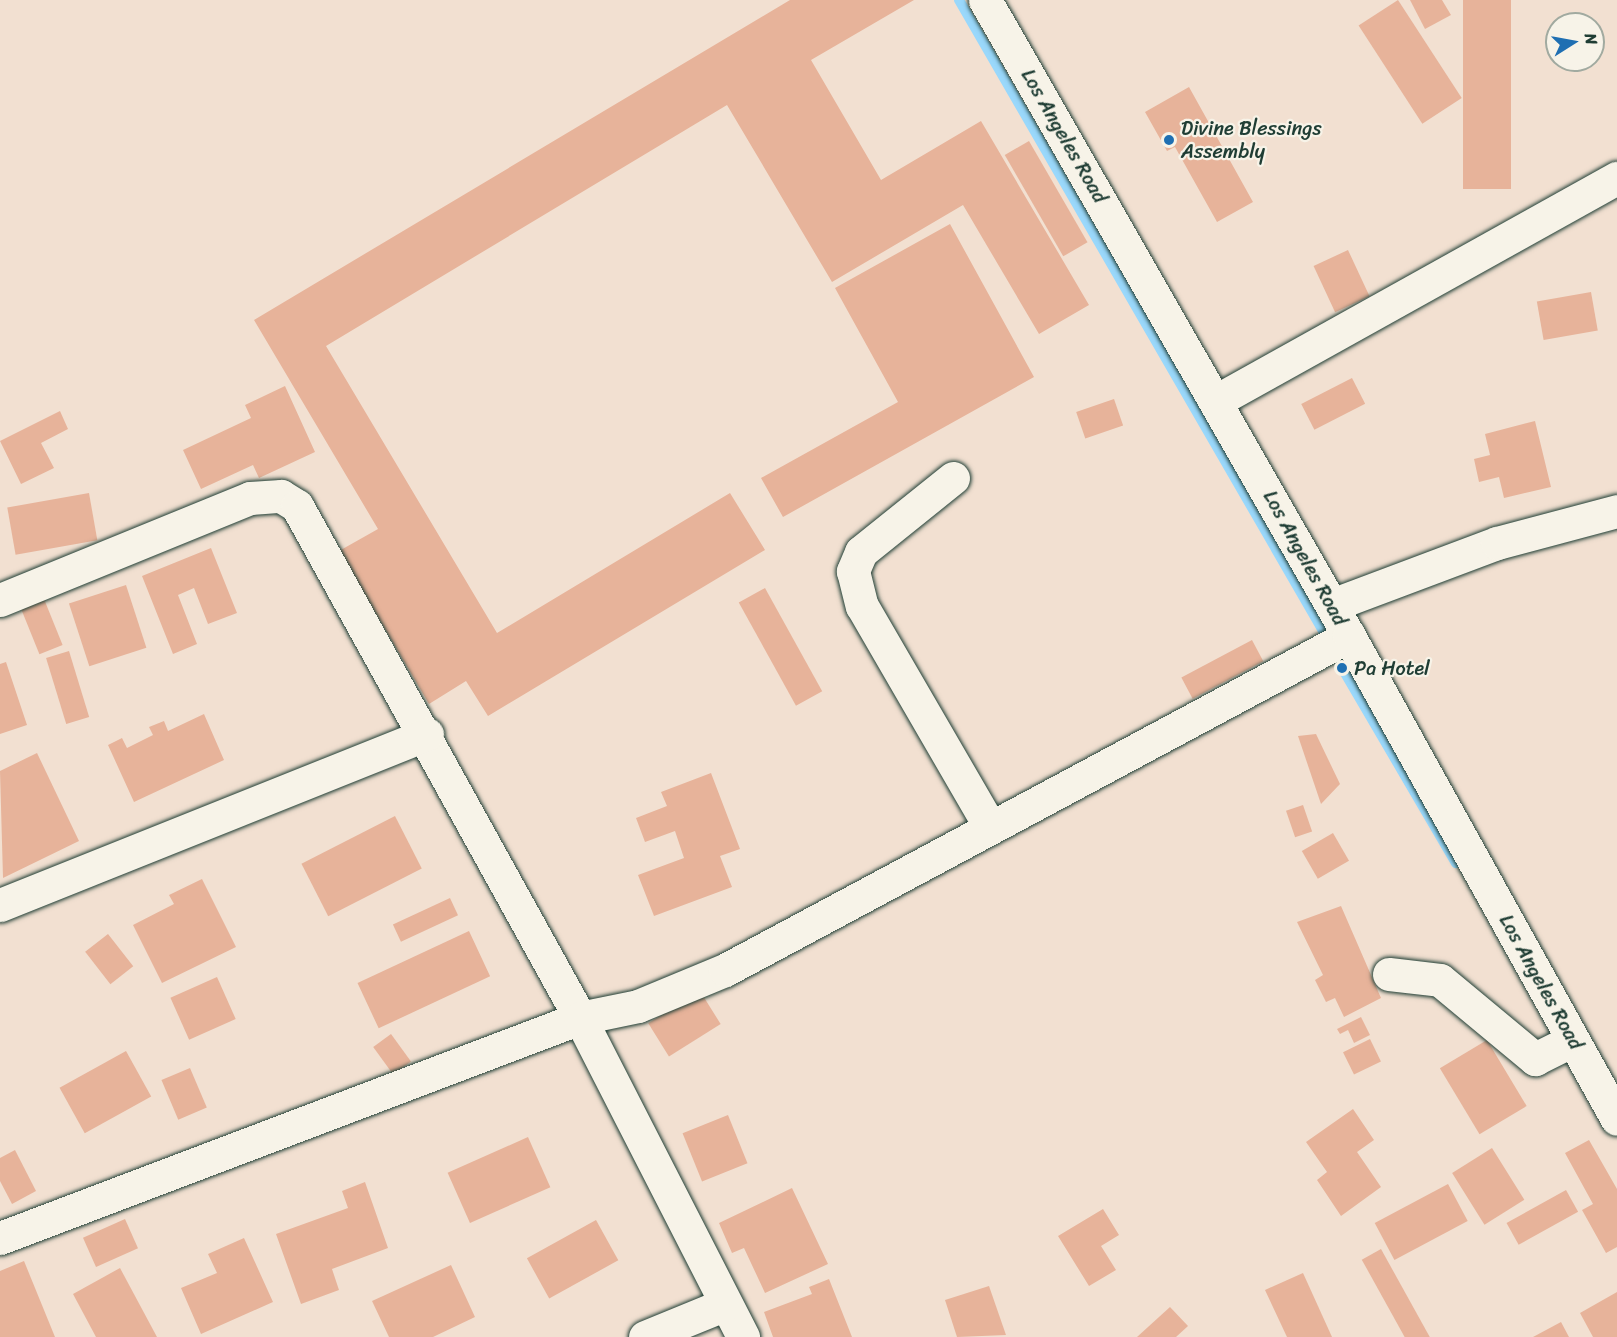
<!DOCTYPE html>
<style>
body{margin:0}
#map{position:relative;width:1617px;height:1337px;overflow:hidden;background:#f2e0d1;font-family:Sriracha,sans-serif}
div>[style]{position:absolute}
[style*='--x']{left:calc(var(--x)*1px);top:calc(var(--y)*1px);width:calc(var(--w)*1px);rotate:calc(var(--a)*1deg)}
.stream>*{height:10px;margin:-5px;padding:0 5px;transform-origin:5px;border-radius:5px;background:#9ad8fb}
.building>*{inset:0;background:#e7b39a;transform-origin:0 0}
.roads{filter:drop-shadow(0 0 2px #1f3d34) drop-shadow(0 0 2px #1f3d34)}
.minor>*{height:33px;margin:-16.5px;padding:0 16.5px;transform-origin:16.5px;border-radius:16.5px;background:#f7f3e8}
.major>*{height:33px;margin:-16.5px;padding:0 16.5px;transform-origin:16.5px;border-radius:16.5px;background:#f7f3e8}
.dots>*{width:16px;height:16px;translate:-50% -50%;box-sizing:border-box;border:3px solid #f7f3e8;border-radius:50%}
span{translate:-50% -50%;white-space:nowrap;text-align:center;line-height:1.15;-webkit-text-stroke:4.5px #f7f3e8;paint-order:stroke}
.poi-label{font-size:20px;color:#1f3d34}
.left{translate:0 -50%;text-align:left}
.street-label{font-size:20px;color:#1f3d34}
.north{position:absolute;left:1545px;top:12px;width:60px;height:60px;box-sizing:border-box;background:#f7f3e8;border:2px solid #a1aaa0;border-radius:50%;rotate:79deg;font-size:16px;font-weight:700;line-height:24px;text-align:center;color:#1f3d34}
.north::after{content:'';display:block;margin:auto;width:21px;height:27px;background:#1f6fb2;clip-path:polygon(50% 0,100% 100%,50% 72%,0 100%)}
</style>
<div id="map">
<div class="stream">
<i style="--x:959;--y:0;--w:740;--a:60.01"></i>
<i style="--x:1342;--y:668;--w:226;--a:59.7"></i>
</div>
<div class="building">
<i style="clip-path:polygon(790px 0,914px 0,811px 60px,881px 180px,981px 121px,1089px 305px,1039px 334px,963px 205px,832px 282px,727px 105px,326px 346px,497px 633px,730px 493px,765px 550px,488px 716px,466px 681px,429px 704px,339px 551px,378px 529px,254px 320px)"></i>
<i style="left:1398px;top:0;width:117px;height:47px;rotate:57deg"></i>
<i style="clip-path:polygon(1410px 0,1442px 0,1451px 15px,1425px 29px)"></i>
<i style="left:1463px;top:0;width:48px;height:189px"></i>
<i style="clip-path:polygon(1189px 87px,1253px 202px,1217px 222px,1175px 147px,1167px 151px,1145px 112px)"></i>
<i style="left:1029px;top:141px;width:117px;height:28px;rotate:60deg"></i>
<i style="clip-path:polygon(950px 224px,1034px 377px,783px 517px,761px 478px,898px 402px,835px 288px)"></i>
<i style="left:1348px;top:250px;width:51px;height:38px;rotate:65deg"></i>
<i style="left:1591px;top:292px;width:39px;height:55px;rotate:80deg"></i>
<i style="left:1352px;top:378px;width:29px;height:57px;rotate:63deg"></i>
<i style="clip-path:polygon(285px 386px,315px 452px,259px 478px,253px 465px,201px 489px,183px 450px,251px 418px,245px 405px)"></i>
<i style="left:1114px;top:399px;width:28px;height:40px;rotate:71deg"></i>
<i style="clip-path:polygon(60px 411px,68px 429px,41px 443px,54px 468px,21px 484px,0 441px)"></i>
<i style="clip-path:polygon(1535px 421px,1551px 487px,1504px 498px,1499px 477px,1479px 482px,1474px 459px,1490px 455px,1485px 434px)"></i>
<i style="left:89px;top:493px;width:48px;height:83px;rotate:80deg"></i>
<i style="clip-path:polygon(211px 548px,237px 613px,208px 624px,194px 588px,178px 595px,197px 644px,173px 654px,142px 576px)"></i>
<i style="left:126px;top:585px;width:66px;height:60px;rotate:72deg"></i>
<i style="left:765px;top:588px;width:118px;height:30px;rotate:61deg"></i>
<i style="left:42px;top:594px;width:55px;height:25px;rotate:68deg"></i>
<i style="left:1252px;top:640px;width:24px;height:80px;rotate:62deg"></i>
<i style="left:69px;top:651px;width:69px;height:24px;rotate:73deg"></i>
<i style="clip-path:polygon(6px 662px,27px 725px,0 734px,0 664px)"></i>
<i style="clip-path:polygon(204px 714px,224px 760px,134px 802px,108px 745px,122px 738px,127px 748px,153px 735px,149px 727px,164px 721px,168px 731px)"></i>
<i style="clip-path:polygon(1316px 734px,1340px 784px,1321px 804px,1298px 736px)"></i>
<i style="clip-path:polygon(37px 753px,79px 841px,3px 878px,0 771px)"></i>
<i style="clip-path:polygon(711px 773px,740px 849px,720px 856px,732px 887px,654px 916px,638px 875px,684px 858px,675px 831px,645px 842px,636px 818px,667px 806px,661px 792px)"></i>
<i style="left:1303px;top:805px;width:28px;height:18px;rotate:71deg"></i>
<i style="left:395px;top:816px;width:59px;height:105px;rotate:63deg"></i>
<i style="left:1333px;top:833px;width:32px;height:36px;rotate:60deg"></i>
<i style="clip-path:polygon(202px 879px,236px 947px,162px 983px,133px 925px,174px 904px,169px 895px)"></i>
<i style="left:450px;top:898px;width:19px;height:63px;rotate:65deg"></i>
<i style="clip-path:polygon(1341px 906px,1381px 998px,1344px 1017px,1335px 998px,1326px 1002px,1315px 980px,1323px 975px,1297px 922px)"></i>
<i style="left:469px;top:931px;width:50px;height:123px;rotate:65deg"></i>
<i style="left:108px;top:934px;width:41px;height:29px;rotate:52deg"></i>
<i style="left:217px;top:977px;width:46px;height:51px;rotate:66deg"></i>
<i style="left:700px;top:991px;width:39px;height:61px;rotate:58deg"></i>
<i style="clip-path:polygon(1361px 1017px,1370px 1035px,1354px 1043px,1348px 1030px,1340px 1034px,1337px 1029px)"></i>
<i style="left:391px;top:1034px;width:34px;height:22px;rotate:54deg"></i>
<i style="left:1370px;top:1039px;width:25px;height:30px;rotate:64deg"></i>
<i style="left:1487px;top:1040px;width:77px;height:55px;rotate:59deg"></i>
<i style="left:126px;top:1051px;width:52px;height:76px;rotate:61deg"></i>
<i style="left:190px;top:1068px;width:43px;height:31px;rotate:67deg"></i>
<i style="clip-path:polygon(1353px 1109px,1374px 1140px,1357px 1152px,1381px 1187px,1341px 1216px,1317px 1180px,1327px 1172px,1306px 1142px)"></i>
<i style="left:728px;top:1115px;width:52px;height:49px;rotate:68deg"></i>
<i style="left:528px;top:1137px;width:55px;height:88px;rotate:66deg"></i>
<i style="clip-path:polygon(1589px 1140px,1617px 1189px,1617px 1247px,1606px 1253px,1582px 1210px,1593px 1204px,1565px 1153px)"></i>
<i style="left:1492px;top:1148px;width:61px;height:47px;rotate:58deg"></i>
<i style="clip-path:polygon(15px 1150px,36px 1191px,12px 1204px,0 1181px,0 1158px)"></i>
<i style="clip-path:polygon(365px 1182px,388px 1248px,332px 1269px,339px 1290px,301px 1304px,276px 1234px,348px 1208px,342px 1191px)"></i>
<i style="left:1448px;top:1184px;width:42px;height:83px;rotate:62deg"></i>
<i style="clip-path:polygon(792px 1188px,828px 1264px,765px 1293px,744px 1248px,732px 1253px,719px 1223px)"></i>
<i style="left:1566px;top:1190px;width:25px;height:68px;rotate:61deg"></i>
<i style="clip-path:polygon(1103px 1209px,1119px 1235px,1101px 1246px,1116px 1270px,1089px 1286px,1058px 1236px)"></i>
<i style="left:125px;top:1219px;width:32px;height:46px;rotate:66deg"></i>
<i style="left:596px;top:1220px;width:46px;height:79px;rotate:61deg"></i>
<i style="clip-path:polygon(244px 1238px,273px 1302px,201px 1334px,181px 1288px,217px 1273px,208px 1254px)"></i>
<i style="left:1381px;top:1249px;width:101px;height:22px;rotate:61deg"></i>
<i style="clip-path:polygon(24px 1261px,55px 1337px,0 1337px,0 1271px)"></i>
<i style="clip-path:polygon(451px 1265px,475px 1317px,433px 1337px,389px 1337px,372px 1301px)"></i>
<i style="clip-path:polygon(120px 1268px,157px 1337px,96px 1337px,73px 1294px)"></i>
<i style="clip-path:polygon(1303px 1273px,1332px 1337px,1287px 1337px,1265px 1290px)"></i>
<i style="clip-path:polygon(829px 1279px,852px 1337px,773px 1337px,764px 1312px,812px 1294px,809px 1287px)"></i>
<i style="clip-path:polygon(989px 1286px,1006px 1335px,957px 1337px,945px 1300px)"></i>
<i style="clip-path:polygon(1617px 1292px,1617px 1337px,1593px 1337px,1580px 1313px)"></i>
<i style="clip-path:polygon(1170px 1307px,1188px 1326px,1176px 1337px,1137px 1337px)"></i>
<i style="clip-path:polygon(1561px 1322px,1569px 1337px,1533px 1337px)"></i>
</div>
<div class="roads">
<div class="minor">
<i style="--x:1216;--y:401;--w:459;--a:-29.1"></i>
<i style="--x:953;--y:478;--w:118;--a:141.2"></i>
<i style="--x:861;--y:552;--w:21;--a:113"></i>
<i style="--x:853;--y:571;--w:36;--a:76"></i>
<i style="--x:862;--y:606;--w:253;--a:59.9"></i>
<i style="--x:0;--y:600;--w:270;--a:-22.2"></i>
<i style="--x:250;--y:498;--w:31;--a:-4"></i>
<i style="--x:281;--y:496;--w:19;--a:32"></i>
<i style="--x:297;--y:506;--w:585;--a:61.07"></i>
<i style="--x:580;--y:1018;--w:358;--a:62.9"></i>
<i style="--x:1332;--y:605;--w:176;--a:-20.6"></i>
<i style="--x:1497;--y:543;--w:124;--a:-14.9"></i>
<i style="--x:0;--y:905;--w:460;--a:-21.8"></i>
<i style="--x:1389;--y:974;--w:51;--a:6.7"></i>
<i style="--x:1440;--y:980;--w:124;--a:39.7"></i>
<i style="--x:1535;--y:1059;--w:42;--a:-26.6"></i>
<i style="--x:0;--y:1238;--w:620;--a:-20.77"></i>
<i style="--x:580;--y:1018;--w:59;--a:-11.7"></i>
<i style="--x:638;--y:1006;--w:94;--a:-22.5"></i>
<i style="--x:725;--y:970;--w:708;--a:-28.16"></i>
<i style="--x:645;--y:1337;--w:87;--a:-22.2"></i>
</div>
<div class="major">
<i style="--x:985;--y:0;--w:733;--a:60.22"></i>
<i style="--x:1349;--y:636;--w:552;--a:60.98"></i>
</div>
</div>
<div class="dots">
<i style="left:1169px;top:140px;background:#1f6fb2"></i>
<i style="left:1342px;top:668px;background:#1f6fb2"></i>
</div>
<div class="poi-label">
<span class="left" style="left:1181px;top:140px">Divine Blessings<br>Assembly</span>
<span class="left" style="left:1354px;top:668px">Pa Hotel</span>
</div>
<div class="street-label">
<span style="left:1064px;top:136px;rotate:60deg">Los Angeles Road</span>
<span style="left:1305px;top:558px;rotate:61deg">Los Angeles Road</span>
<span style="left:1541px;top:982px;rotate:61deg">Los Angeles Road</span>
</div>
<div class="north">N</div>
</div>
